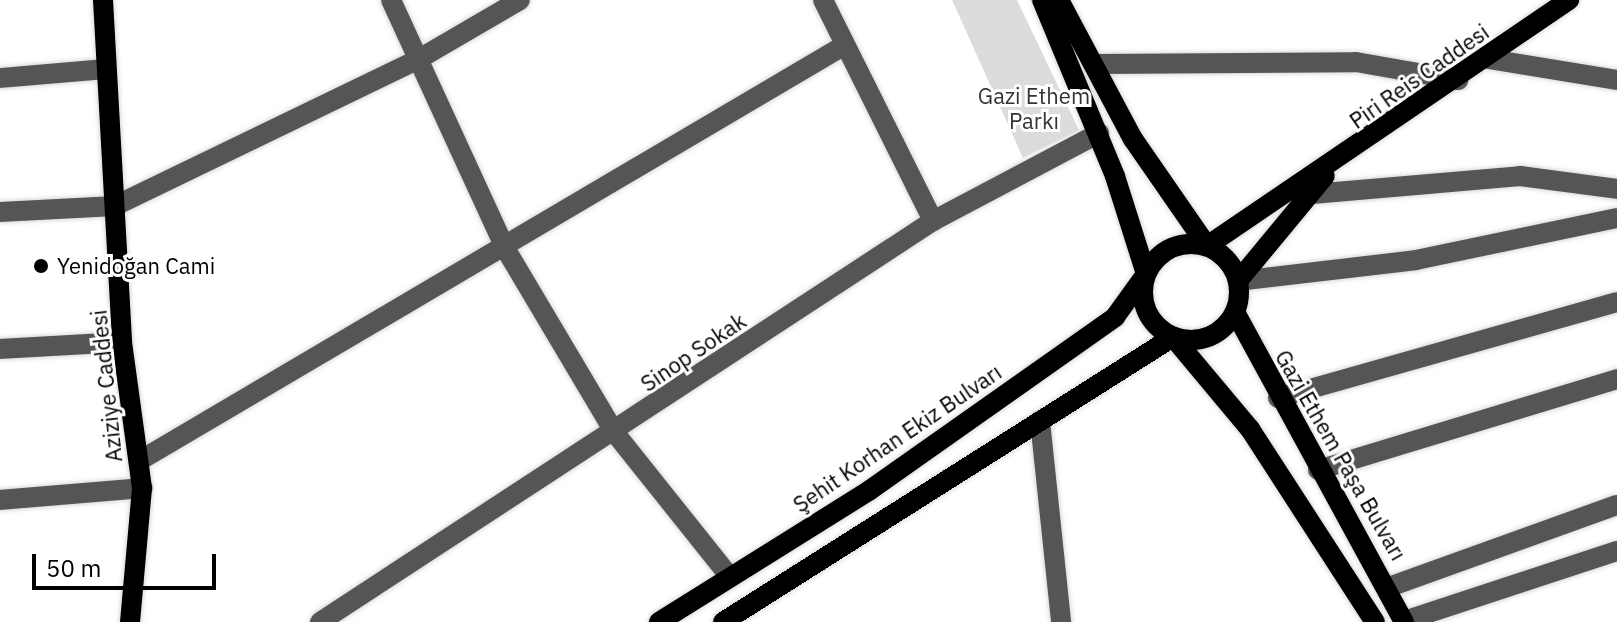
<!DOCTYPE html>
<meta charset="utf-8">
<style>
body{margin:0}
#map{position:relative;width:1617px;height:622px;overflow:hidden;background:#fff;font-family:"IBM Plex Sans",sans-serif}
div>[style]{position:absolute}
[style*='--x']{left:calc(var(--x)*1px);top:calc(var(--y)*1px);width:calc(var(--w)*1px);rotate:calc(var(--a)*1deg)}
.green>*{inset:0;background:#dcdcdc}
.roads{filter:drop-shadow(0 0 2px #dbdbdb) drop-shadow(0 0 2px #dbdbdb)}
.minor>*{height:20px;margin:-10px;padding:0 10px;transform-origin:10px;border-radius:10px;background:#555}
.major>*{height:20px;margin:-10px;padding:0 10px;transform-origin:10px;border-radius:10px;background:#000}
.major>.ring{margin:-10px;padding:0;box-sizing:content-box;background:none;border:20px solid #000;border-radius:50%}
.dots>*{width:22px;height:22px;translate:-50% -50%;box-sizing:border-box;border:4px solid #fff;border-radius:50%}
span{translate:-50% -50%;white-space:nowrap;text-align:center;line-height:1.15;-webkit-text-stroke:6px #fff;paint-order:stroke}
.street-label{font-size:22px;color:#000}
.park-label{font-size:22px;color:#333}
.poi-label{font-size:22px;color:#000}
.left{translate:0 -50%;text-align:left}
.scale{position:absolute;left:32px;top:554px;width:184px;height:36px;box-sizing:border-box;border:4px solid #000;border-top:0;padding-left:10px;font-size:24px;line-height:28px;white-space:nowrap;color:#000;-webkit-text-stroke:6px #fff;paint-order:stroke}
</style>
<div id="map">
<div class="green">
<i style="clip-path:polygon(952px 0,1017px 0,1079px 130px,1023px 158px)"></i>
</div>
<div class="roads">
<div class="minor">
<i style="--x:391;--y:0;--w:273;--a:65.3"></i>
<i style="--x:505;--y:248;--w:215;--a:59.3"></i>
<i style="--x:615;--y:433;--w:184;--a:51.4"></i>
<i style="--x:823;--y:0;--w:247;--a:63.5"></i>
<i style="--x:1489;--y:59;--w:130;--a:9.3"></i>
<i style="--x:1097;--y:64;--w:259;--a:-0.4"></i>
<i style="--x:1356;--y:62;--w:104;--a:10"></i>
<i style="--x:0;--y:78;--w:105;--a:-4.9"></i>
<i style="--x:1312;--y:194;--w:209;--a:-4.9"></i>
<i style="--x:1520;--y:176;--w:98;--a:7.6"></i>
<i style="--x:0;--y:212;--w:115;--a:-3"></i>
<i style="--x:115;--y:206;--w:335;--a:-25.8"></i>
<i style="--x:417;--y:60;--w:119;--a:-30.2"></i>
<i style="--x:1238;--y:281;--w:179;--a:-6.7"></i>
<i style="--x:1416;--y:260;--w:205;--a:-11.8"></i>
<i style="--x:0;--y:349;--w:122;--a:-3.3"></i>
<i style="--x:1278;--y:398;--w:352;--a:-15.8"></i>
<i style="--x:1040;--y:421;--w:202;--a:84"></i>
<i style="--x:139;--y:461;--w:819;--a:-30.51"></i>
<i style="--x:1318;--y:470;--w:313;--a:-16.9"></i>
<i style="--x:0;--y:500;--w:143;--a:-4.8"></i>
<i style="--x:1389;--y:587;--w:242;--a:-19.8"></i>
<i style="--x:1404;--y:621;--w:224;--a:-18.2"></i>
<i style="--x:320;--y:622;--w:733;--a:-33.19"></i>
<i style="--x:933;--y:221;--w:188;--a:-27.9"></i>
</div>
<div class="major">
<i style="--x:103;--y:0;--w:343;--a:86.8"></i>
<i style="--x:122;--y:342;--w:147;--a:82.2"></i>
<i style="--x:142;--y:488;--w:135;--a:95.1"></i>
<i style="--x:1059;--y:0;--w:157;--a:62"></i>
<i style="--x:1133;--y:139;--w:130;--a:55.3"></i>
<i style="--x:1207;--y:246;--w:438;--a:-34.2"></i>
<i class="ring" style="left:1143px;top:244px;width:76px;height:76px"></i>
<i style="--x:1238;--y:281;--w:136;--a:-50.4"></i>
<i style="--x:1235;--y:312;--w:353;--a:61.4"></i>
<i style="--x:659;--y:622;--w:249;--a:-32"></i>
<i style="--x:870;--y:490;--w:300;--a:-35.2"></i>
<i style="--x:1115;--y:317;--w:53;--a:-54.2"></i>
<i style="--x:1146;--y:274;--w:103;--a:-107.6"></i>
<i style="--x:1115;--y:176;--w:191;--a:-112.5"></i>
<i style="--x:723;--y:622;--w:533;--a:-32.35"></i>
<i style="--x:1173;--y:337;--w:120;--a:50.1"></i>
<i style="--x:1250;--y:429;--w:230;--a:57.1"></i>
</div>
</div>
<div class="dots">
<i style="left:41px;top:266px;background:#000"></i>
</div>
<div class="street-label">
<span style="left:1419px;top:76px;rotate:-35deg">Piri Reis Caddesi</span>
<span style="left:693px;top:352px;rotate:-34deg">Sinop Sokak</span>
<span style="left:106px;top:386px;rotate:-96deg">Aziziye Caddesi</span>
<span style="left:897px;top:438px;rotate:-34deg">Şehit Korhan Ekiz Bulvarı</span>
<span style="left:1341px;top:455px;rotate:60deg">Gazi Ethem Paşa Bulvarı</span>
</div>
<div class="park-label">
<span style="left:1034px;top:108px">Gazi Ethem<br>Parkı</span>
</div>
<div class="poi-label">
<span class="left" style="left:57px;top:266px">Yenidoğan Cami</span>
</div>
<div class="scale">50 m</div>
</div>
